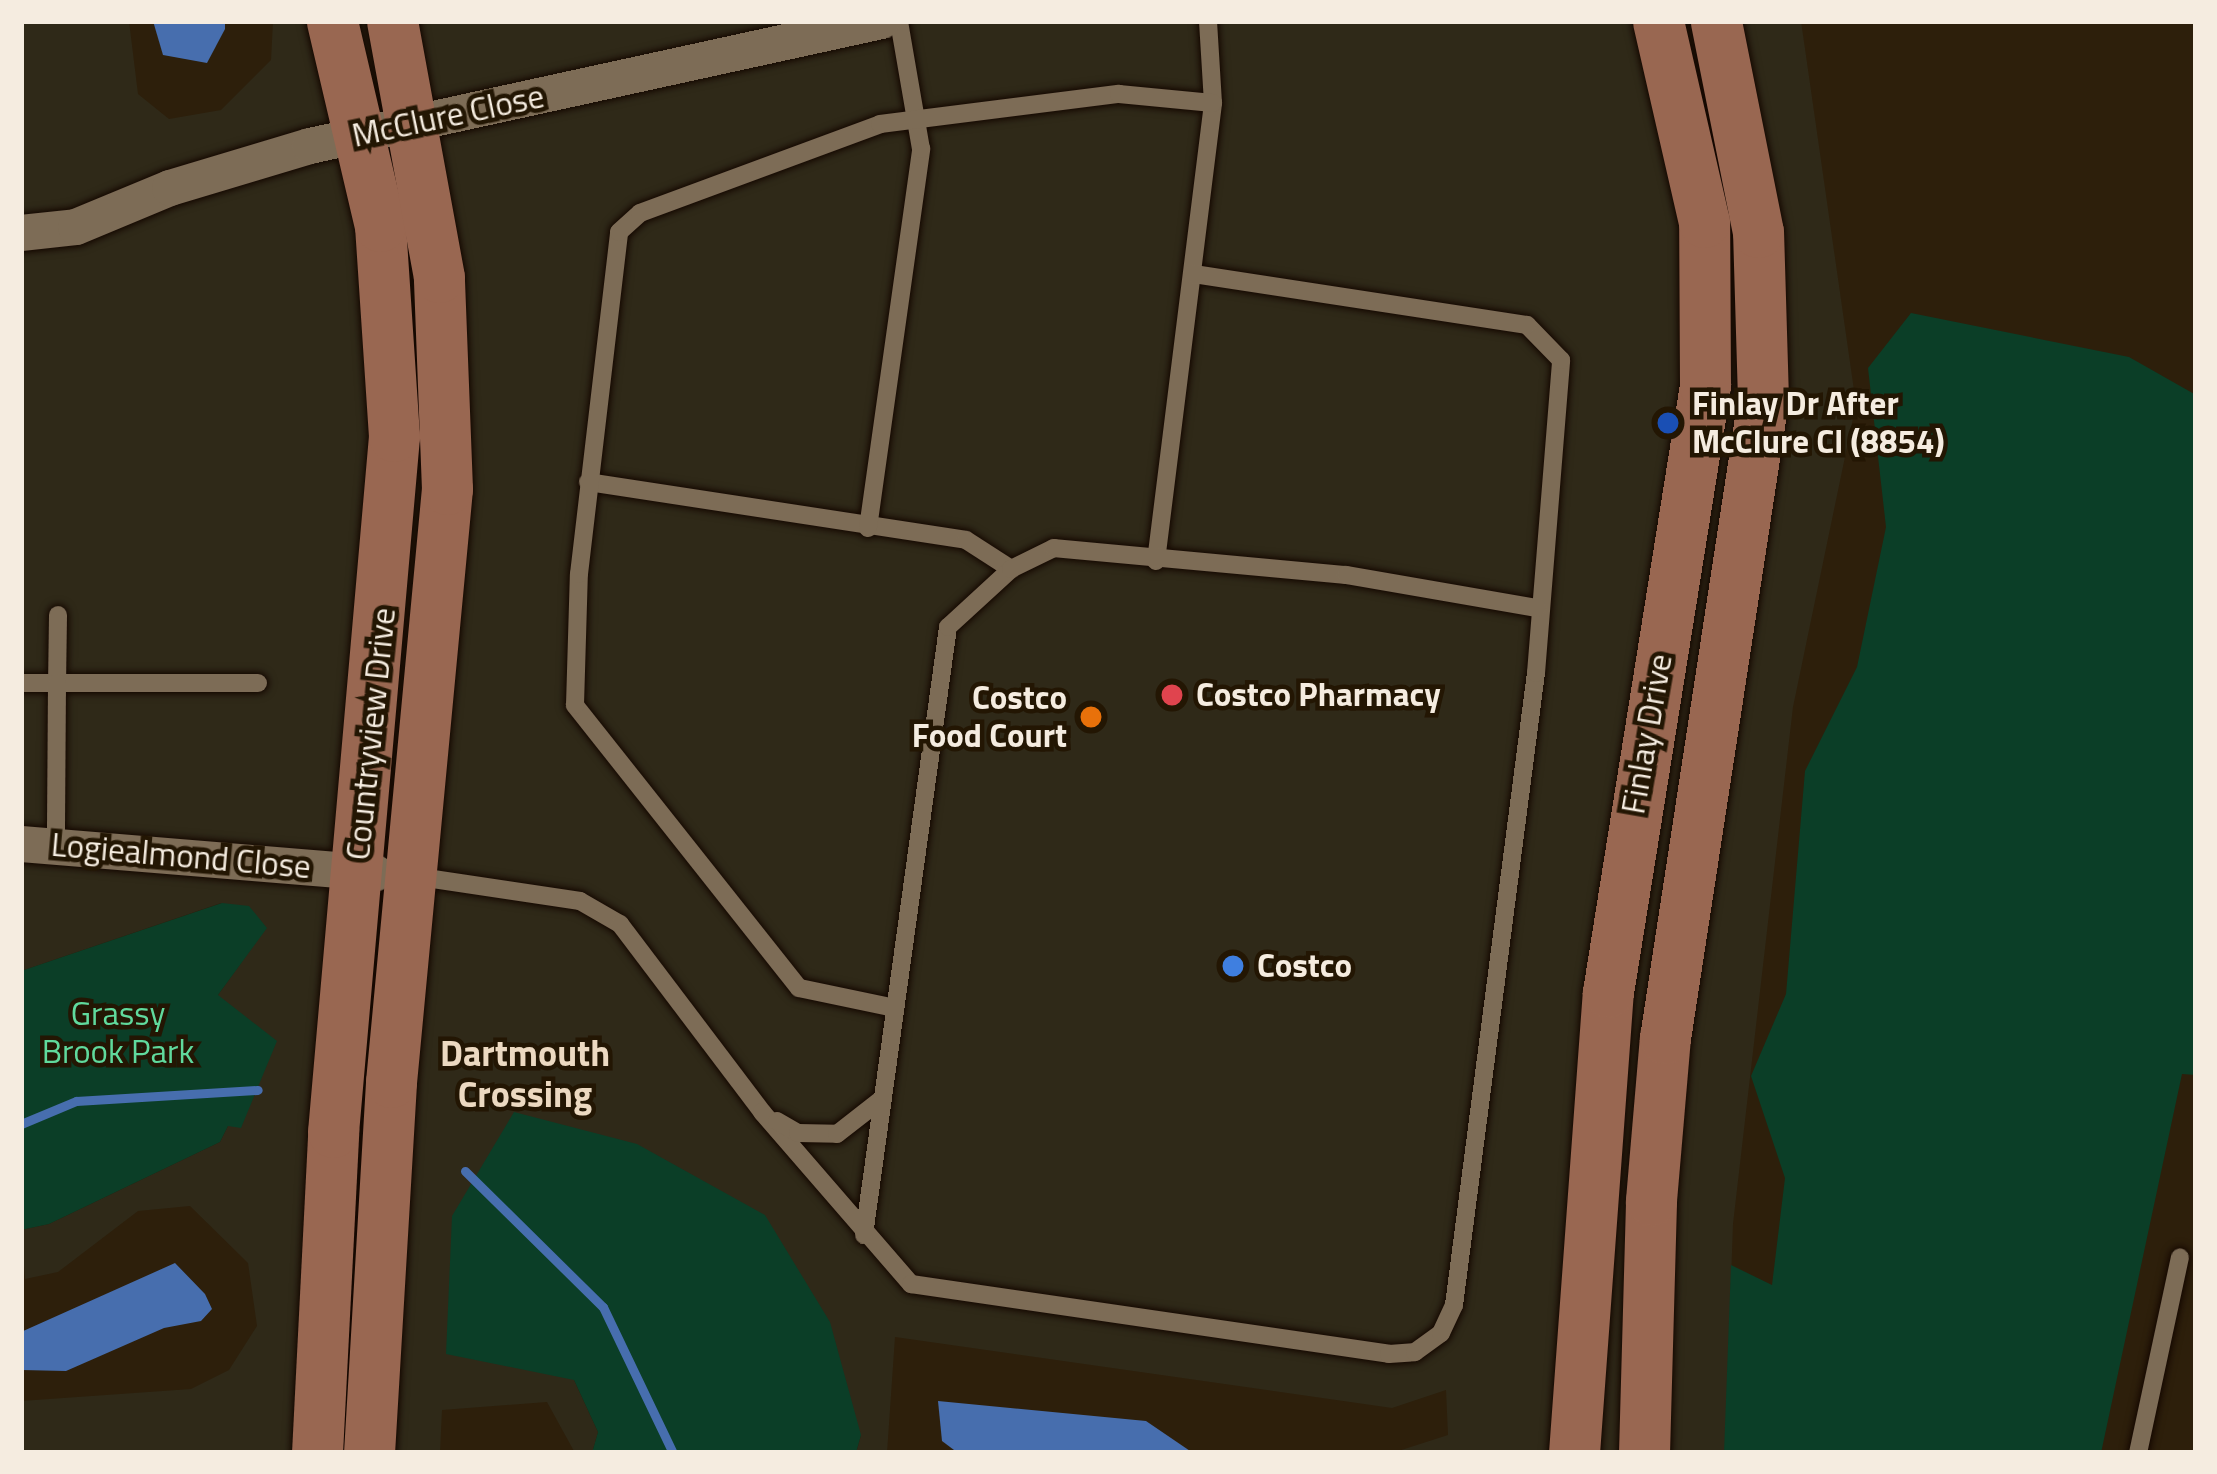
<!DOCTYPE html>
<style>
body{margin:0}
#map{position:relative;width:2217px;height:1474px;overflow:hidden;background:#2d1f0b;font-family:"Titillium Web",sans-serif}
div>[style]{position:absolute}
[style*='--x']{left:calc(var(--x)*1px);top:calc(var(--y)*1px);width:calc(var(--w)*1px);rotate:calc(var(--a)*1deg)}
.commercial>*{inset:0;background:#2f2918}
.green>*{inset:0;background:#0b3e27}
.water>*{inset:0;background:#476eae}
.stream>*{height:9px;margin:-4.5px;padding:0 4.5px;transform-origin:4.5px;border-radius:4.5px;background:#476eae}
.roads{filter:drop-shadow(0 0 3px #150800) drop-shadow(0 0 3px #150800)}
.lane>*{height:18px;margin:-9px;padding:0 9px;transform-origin:9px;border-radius:9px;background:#7d6c56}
.street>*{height:36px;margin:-18px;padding:0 18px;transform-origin:18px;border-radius:18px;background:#7d6c56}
.secondary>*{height:51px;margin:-25.5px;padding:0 25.5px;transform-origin:25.5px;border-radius:25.5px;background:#996751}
.dots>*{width:33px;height:33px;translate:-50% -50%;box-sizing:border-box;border:6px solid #231603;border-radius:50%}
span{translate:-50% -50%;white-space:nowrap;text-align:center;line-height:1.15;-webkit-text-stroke:9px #231603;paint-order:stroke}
.street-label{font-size:33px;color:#f5ece0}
.poi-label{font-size:33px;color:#f5ece0;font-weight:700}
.left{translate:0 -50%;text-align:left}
.right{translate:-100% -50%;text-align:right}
.park-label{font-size:33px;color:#60da9d}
.neighbourhood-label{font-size:36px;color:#ecd9c1;font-weight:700}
.frame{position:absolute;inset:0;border:24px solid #f5ece0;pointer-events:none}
</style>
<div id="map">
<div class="commercial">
<i style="clip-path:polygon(21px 21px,129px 21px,138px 94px,169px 119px,221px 110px,271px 60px,273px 21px,1801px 21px,1856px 404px,1793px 707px,1733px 1224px,1725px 1453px,1392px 1453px,1448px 1435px,1446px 1390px,1392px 1408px,895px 1337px,887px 1453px,856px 1453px,861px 1435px,574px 1380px,598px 1432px,592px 1453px,575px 1453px,547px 1402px,442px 1410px,440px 1453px,21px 1453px,21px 1401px,191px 1389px,229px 1370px,257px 1326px,248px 1263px,190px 1206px,138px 1211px,58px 1272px,25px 1279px,21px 1230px,49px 1224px,220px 1142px,228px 1126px,218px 995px,266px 928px,221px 903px,21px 971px)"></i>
</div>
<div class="green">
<i style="clip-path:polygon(1911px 313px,2129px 357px,2196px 395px,2196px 1075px,2182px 1074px,2101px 1453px,1724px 1453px,1731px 1265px,1772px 1285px,1785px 1178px,1751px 1076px,1786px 994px,1805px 771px,1857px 667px,1886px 527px,1868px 368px)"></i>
<i style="clip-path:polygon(222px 903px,249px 906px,267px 928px,218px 995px,277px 1041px,241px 1128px,228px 1126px,220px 1142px,49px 1224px,21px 1230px,21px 971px)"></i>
<i style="clip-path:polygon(514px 1112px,637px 1144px,765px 1215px,830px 1322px,861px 1435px,856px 1453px,592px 1453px,598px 1432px,574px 1380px,446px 1354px,452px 1216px)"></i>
</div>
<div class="water">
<i style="clip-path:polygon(153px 21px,225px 21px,225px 29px,207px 63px,163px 55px)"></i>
<i style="clip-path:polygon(175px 1263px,205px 1294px,212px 1309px,201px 1321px,164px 1328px,66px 1371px,21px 1370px,21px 1332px)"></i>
<i style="clip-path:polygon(938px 1401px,1146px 1421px,1193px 1453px,958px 1453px,942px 1441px)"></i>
</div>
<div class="stream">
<i style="--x:21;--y:1124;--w:60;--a:-22.7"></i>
<i style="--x:76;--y:1101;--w:182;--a:-3.5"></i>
<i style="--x:465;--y:1171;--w:194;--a:44.6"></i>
<i style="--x:603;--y:1307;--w:162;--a:64.4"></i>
</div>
<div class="roads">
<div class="lane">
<i style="--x:588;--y:482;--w:382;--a:8.7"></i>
<i style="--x:966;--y:540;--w:54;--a:32.8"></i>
<i style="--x:868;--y:528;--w:383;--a:-82"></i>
<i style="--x:921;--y:149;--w:130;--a:-99.8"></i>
<i style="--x:1156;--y:561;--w:462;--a:-82.9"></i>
<i style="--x:1213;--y:103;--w:82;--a:-93.5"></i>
<i style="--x:58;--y:615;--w:68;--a:90.8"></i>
<i style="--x:57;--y:683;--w:201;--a:0"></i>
<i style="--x:21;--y:683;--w:36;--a:0"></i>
<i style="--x:57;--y:683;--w:161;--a:90.4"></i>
<i style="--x:413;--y:876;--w:169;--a:8.5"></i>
<i style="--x:580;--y:901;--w:46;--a:29.9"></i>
<i style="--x:620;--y:924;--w:236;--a:52.9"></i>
<i style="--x:762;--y:1112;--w:228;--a:49.1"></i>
<i style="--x:911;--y:1284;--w:483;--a:8.3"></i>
<i style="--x:1389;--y:1354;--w:26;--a:-4"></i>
<i style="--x:1415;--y:1352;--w:32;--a:-36"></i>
<i style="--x:1441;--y:1333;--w:31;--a:-65"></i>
<i style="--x:1454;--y:1305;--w:637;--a:-82.61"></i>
<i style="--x:1536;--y:673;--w:314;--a:-85.4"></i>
<i style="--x:1561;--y:360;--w:49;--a:-134.2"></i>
<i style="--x:1527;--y:325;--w:338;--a:-171.3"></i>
<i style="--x:895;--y:1008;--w:98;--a:-168.2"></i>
<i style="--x:799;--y:988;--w:361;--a:-128.4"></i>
<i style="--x:575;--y:705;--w:131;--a:-88.3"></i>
<i style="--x:579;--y:574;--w:344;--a:-83.3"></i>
<i style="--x:619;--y:232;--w:28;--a:-42"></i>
<i style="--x:640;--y:213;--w:256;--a:-20.3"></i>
<i style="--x:880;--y:124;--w:241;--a:-7.2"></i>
<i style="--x:1119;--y:94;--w:94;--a:5.5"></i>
<i style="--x:777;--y:1121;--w:24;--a:30"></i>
<i style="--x:798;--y:1133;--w:39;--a:1"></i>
<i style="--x:837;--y:1134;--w:58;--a:-38"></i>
<i style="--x:864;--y:1235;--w:614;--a:-82.13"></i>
<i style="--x:948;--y:627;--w:86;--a:-42.6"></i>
<i style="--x:1011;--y:569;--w:48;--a:-26"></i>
<i style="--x:1054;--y:548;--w:293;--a:5.3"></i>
<i style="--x:1346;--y:575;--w:194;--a:9.8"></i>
<i style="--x:2138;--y:1453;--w:200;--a:-77.9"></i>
</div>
<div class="street">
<i style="--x:21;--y:233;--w:55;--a:-6.2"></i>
<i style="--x:76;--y:227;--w:102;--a:-22.5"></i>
<i style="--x:170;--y:188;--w:146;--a:-16.7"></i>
<i style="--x:310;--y:146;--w:585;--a:-12.33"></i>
<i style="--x:21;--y:844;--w:356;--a:4.7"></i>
</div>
<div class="secondary">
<i style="--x:317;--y:1453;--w:321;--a:-87.1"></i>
<i style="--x:333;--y:1132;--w:699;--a:-84.99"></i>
<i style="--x:394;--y:436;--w:210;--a:-93.8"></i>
<i style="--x:380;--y:226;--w:211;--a:-103.2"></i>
<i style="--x:369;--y:1453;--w:372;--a:-86.6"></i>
<i style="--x:391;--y:1082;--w:596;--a:-84.61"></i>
<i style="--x:447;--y:489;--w:212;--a:-92.2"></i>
<i style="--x:439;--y:277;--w:260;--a:-100.4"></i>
<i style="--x:1574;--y:1453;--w:462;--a:-85.8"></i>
<i style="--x:1608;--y:992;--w:614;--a:-80.91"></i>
<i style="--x:1705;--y:386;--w:164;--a:-90.3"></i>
<i style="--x:1704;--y:222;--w:206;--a:-102.9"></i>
<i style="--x:1644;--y:1453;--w:253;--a:-88.4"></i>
<i style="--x:1651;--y:1200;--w:163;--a:-85.1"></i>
<i style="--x:1665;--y:1038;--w:646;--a:-81.28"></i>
<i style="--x:1763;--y:399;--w:167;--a:-91.7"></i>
<i style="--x:1758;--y:232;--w:215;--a:-101.3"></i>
</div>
</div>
<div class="dots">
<i style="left:1668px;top:423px;background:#1a4fb4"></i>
<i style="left:1172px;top:695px;background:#e0444e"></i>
<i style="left:1091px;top:717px;background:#e8710a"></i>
<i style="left:1233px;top:966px;background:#3f7fe0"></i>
</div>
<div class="street-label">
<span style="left:448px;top:116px;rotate:-12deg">McClure Close</span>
<span style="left:371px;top:734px;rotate:-84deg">Countryview Drive</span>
<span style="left:1647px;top:734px;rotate:-80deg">Finlay Drive</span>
<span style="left:181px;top:856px;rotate:5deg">Logiealmond Close</span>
</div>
<div class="poi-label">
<span class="left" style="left:1692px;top:423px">Finlay Dr After<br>McClure Cl (8854)</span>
<span class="left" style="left:1196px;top:695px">Costco Pharmacy</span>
<span class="right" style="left:1067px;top:717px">Costco<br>Food Court</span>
<span class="left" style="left:1257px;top:966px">Costco</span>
</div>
<div class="park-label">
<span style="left:118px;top:1033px">Grassy<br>Brook Park</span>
</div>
<div class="neighbourhood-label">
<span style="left:525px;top:1073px">Dartmouth<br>Crossing</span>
</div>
<div class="frame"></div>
</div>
